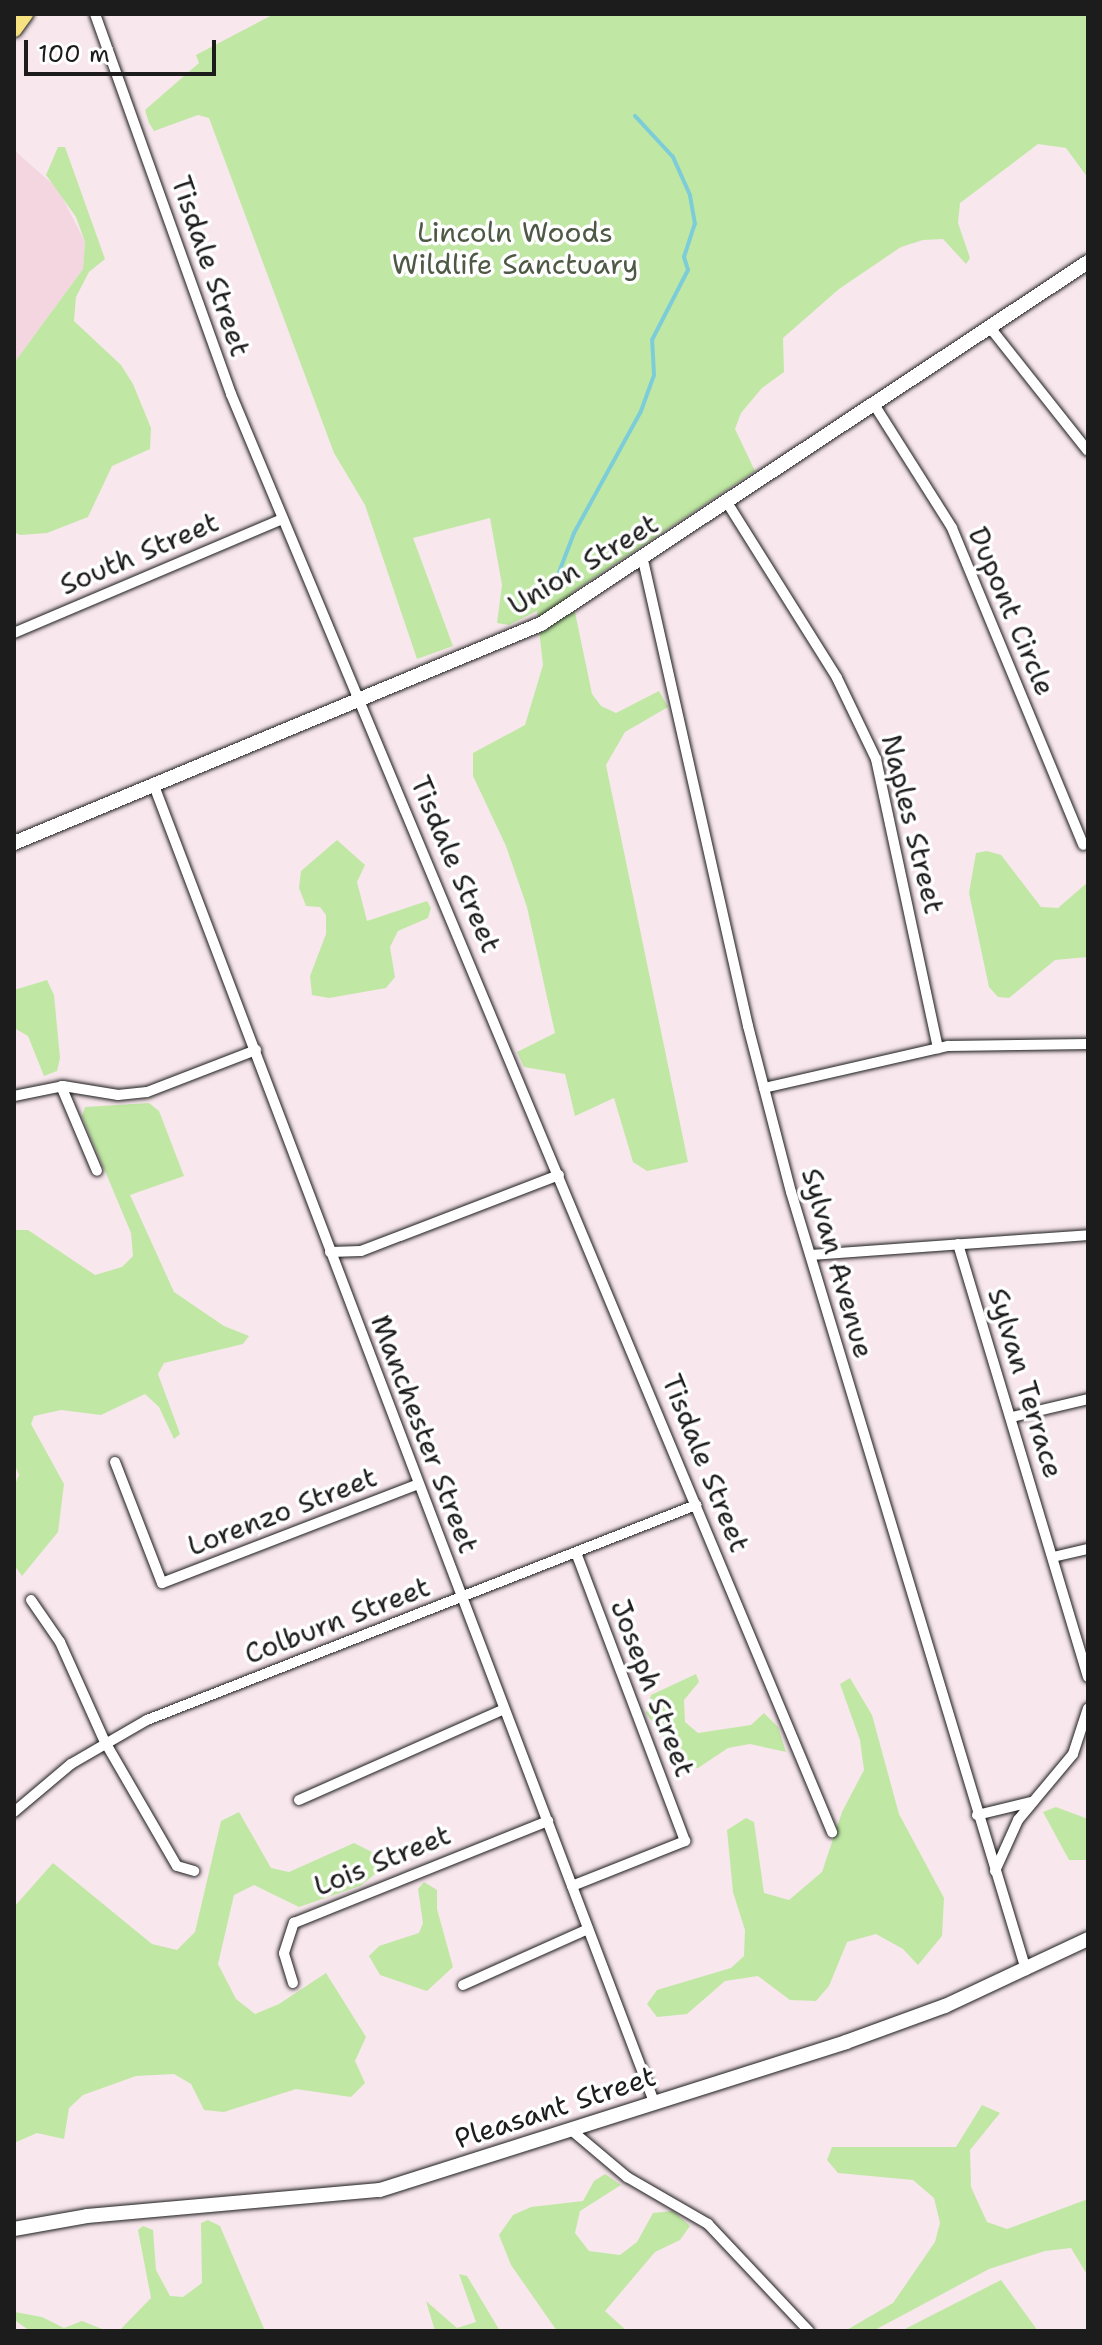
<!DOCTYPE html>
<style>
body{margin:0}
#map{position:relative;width:1102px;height:2345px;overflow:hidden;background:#f8e7ed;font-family:"Shantell Sans",sans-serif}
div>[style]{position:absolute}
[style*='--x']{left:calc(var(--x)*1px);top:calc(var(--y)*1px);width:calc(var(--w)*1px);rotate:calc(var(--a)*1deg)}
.built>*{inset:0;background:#f3d6e0}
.green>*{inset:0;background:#c0e8a4}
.stream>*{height:4px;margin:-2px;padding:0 2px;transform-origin:2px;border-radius:2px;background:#7dcdd9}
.roads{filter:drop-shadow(0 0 2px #1c1c1c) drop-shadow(0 0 2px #1c1c1c)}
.street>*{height:10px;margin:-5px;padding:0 5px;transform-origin:5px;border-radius:5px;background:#fff}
.secondary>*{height:14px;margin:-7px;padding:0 7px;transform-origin:7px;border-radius:7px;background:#fff}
.primary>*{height:16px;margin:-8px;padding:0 8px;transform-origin:8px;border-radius:8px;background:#f6e281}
span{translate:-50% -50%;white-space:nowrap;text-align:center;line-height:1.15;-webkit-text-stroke:7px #fff;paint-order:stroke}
.park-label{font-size:28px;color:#4d5945}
.street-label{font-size:28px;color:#1c1c1c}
.frame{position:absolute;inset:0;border:16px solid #1c1c1c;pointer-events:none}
.scale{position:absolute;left:24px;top:40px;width:192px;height:36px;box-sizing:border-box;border:4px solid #1c1c1c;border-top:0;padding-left:10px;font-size:24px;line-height:28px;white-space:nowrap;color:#1c1c1c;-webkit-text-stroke:6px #fff;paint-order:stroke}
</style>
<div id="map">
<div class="built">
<i style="clip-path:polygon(14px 150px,58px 189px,85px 242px,83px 269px,14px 363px)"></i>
</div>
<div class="green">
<i style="clip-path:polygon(274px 14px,1088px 14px,1088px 178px,1066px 148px,1038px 144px,960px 203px,958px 223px,970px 258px,966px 264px,943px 239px,923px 240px,901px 247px,839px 289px,783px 338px,784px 372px,762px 388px,741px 413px,735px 429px,755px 471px,571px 593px,592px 694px,601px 706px,616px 713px,659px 691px,668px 707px,625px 732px,606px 765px,688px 1162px,647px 1171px,633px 1162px,614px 1098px,575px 1116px,565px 1074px,524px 1067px,517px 1052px,555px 1033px,527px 907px,506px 846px,473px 776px,473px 753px,525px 725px,543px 665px,537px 611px,509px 625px,497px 623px,502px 585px,490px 518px,413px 538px,453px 646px,417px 659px,365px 505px,334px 453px,209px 118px,198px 115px,154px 131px,149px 123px,145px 110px,199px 63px,196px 55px)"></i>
<i style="clip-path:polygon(58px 147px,65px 147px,105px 259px,89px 272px,76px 297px,74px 321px,121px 365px,133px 384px,151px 428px,150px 449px,112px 466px,88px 517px,47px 533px,20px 535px,14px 532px,14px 363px,83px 269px,85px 242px,76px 217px,46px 175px)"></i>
<i style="clip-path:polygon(337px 840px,365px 865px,357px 882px,367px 921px,427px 901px,431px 908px,428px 918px,398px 931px,390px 947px,395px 977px,386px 988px,329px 998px,312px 995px,310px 976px,326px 934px,326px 915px,320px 907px,306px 906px,299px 888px,301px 871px)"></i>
<i style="clip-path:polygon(987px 851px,1001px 855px,1041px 907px,1058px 908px,1088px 882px,1088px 957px,1055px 960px,1009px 998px,998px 997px,989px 987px,969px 893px,976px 853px)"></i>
<i style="clip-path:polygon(47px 980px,54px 995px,60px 1058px,57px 1071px,44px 1076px,28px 1036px,14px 1028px,14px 990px)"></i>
<i style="clip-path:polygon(149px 1103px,159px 1111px,184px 1176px,130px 1195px,174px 1292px,224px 1326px,249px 1336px,243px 1344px,164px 1363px,158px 1374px,180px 1434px,174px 1439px,159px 1407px,145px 1394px,101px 1415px,61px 1410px,34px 1416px,31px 1424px,64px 1484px,58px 1532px,22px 1576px,14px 1565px,14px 1486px,19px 1475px,14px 1463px,14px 1230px,28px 1230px,95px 1275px,122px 1267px,133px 1256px,131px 1233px,82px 1116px,85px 1107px)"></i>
<i style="clip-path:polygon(696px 1674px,699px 1682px,684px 1700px,685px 1722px,698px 1733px,751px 1725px,764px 1713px,778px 1727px,786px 1752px,750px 1744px,728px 1748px,698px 1768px,685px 1767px,646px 1713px,651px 1695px)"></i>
<i style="clip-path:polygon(850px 1678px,872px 1715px,899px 1814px,944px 1898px,942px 1936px,918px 1965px,903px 1949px,876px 1934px,847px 1942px,829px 1986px,816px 2001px,790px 2000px,758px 1976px,725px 1981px,687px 2014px,657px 2017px,647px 2004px,657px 1990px,731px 1968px,744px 1956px,745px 1930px,733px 1892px,727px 1830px,746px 1818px,754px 1822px,764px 1893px,789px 1900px,822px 1872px,842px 1812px,864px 1770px,860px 1740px,840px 1684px)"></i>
<i style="clip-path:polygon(1056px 1807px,1088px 1819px,1088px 1860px,1069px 1860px,1043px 1812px)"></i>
<i style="clip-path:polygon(239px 1812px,271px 1868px,289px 1872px,354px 1843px,376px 1854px,379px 1871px,360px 1886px,299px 1907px,254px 1885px,234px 1895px,218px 1964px,236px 1999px,255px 2014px,279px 2004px,326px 1973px,366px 2037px,355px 2061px,365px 2083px,351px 2097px,296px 2089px,224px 2112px,204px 2110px,191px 2084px,174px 2074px,136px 2076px,83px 2095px,69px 2108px,64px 2139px,37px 2133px,14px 2143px,14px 1907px,53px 1863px,152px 1944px,177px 1950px,195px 1932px,221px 1821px)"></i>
<i style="clip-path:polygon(424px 1882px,437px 1890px,437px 1909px,453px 1967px,427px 1991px,380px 1975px,369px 1956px,379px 1946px,419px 1933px,423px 1923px,418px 1889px)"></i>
<i style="clip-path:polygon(982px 2105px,1000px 2113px,970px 2150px,971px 2187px,987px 2222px,1007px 2229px,1088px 2199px,1088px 2276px,1071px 2248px,1045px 2251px,989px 2269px,873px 2331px,845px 2331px,893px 2303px,935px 2242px,940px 2223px,934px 2198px,913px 2180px,838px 2173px,827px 2160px,832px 2147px,956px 2147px)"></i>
<i style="clip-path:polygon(605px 2174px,621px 2185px,580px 2211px,575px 2233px,589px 2251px,620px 2255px,637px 2242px,653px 2213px,673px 2211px,690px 2226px,680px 2240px,655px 2252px,605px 2311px,627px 2331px,557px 2331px,511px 2265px,499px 2235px,513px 2215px,531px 2207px,583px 2201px,594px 2181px)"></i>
<i style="clip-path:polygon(208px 2220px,220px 2226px,265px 2331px,119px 2331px,151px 2298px,138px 2230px,143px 2226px,153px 2230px,156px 2270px,170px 2296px,183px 2297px,202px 2283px,201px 2223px)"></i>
<i style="clip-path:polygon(459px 2274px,467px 2276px,500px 2331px,435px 2331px,426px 2301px,457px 2328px,476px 2322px)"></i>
<i style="clip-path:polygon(1001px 2280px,1038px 2331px,901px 2331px)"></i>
<i style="clip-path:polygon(15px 2312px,42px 2317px,64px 2328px,82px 2321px,107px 2331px,30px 2331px,16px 2321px)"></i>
</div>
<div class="stream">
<i style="--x:551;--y:593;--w:64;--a:-69"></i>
<i style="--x:574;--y:533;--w:139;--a:-61.2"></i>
<i style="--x:641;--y:411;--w:38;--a:-70"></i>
<i style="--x:654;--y:375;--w:35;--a:-93"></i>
<i style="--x:652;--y:340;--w:79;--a:-62.8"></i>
<i style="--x:688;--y:270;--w:14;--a:-107"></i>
<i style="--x:684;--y:257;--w:35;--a:-72"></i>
<i style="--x:695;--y:224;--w:29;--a:-100"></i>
<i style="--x:690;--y:195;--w:42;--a:-114.1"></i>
<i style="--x:673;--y:157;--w:56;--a:-132.8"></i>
</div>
<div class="roads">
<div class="street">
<i style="--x:95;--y:14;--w:404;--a:70.3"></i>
<i style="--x:231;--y:394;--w:1559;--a:67.32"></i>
<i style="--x:992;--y:330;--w:154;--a:51.6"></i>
<i style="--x:875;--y:406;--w:144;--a:57.7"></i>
<i style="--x:952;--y:528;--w:343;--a:67.5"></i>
<i style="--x:728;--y:504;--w:205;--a:57.9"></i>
<i style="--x:837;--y:678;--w:90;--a:64.3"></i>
<i style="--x:876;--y:759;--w:296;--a:77.9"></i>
<i style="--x:643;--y:560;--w:478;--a:77.3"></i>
<i style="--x:748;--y:1026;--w:171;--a:75.5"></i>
<i style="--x:791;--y:1192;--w:813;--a:73.19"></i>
<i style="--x:14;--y:633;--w:292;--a:-23"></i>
<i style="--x:153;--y:783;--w:1411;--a:69.2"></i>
<i style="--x:61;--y:1086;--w:92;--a:67"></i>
<i style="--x:764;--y:1088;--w:189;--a:-12.9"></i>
<i style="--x:948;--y:1046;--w:140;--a:-0.8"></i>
<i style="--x:14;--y:1096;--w:50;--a:-11.5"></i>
<i style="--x:63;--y:1086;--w:56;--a:9.3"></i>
<i style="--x:118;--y:1095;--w:29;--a:-6"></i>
<i style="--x:147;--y:1092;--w:117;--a:-21.1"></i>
<i style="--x:958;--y:1244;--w:452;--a:73.3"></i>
<i style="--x:330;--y:1252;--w:31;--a:-2"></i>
<i style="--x:361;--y:1251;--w:212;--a:-21"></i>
<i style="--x:811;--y:1255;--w:278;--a:-4.1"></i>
<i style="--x:1012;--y:1417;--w:78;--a:-13.3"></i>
<i style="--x:115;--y:1462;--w:130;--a:68.8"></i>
<i style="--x:162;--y:1583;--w:274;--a:-21.1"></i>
<i style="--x:1053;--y:1557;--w:36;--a:-13"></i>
<i style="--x:31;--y:1600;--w:51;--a:55.4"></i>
<i style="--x:60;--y:1642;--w:110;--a:65.8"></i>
<i style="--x:105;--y:1742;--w:143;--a:59.9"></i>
<i style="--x:177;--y:1866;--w:18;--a:16"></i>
<i style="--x:299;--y:1800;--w:224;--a:-23.9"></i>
<i style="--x:14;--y:1812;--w:75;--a:-40.1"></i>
<i style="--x:71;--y:1764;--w:88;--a:-30.1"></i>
<i style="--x:147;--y:1720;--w:590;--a:-21.39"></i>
<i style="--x:977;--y:1815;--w:56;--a:-13.5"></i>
<i style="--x:995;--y:1871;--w:56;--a:-65.7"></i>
<i style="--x:1018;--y:1820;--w:86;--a:-50.2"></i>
<i style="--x:1073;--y:1754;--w:48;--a:-71.9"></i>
<i style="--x:572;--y:1886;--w:122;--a:-21.7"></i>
<i style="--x:685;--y:1841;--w:308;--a:-110.7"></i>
<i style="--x:293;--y:1983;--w:31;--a:-107"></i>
<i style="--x:284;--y:1953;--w:32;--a:-72"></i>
<i style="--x:294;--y:1923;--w:274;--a:-21.9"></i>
<i style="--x:463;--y:1985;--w:137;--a:-24.1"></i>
<i style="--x:570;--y:2129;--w:75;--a:40.1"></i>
<i style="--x:627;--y:2177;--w:94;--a:30.1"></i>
<i style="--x:708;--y:2224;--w:147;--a:46.7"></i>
</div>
<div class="secondary">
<i style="--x:14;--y:843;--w:571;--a:-22.57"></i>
<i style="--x:541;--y:624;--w:656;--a:-33.5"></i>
<i style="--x:14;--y:2229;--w:74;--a:-10.1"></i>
<i style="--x:87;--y:2216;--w:294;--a:-5.1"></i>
<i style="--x:380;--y:2190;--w:489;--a:-17.6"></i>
<i style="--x:846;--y:2042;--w:105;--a:-20"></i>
<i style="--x:945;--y:2006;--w:158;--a:-25.1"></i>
</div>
<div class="primary">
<i style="--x:14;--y:29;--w:19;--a:-54"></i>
</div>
</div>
<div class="park-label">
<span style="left:515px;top:248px">Lincoln Woods<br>Wildlife Sanctuary</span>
</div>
<div class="street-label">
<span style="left:211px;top:266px;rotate:71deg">Tisdale Street</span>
<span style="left:139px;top:553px;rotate:-23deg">South Street</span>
<span style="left:583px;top:564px;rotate:-31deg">Union Street</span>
<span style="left:1012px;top:611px;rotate:67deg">Dupont Circle</span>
<span style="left:913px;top:824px;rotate:76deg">Naples Street</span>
<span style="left:456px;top:864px;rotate:67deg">Tisdale Street</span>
<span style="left:838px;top:1263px;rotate:74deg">Sylvan Avenue</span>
<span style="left:1026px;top:1383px;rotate:73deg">Sylvan Terrace</span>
<span style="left:425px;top:1434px;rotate:69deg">Manchester Street</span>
<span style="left:706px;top:1463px;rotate:68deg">Tisdale Street</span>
<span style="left:282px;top:1511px;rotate:-21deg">Lorenzo Street</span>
<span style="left:337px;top:1620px;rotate:-21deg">Colburn Street</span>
<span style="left:653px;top:1688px;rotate:69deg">Joseph Street</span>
<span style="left:382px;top:1860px;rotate:-22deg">Lois Street</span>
<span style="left:555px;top:2107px;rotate:-18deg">Pleasant Street</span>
</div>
<div class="frame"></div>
<div class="scale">100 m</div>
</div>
